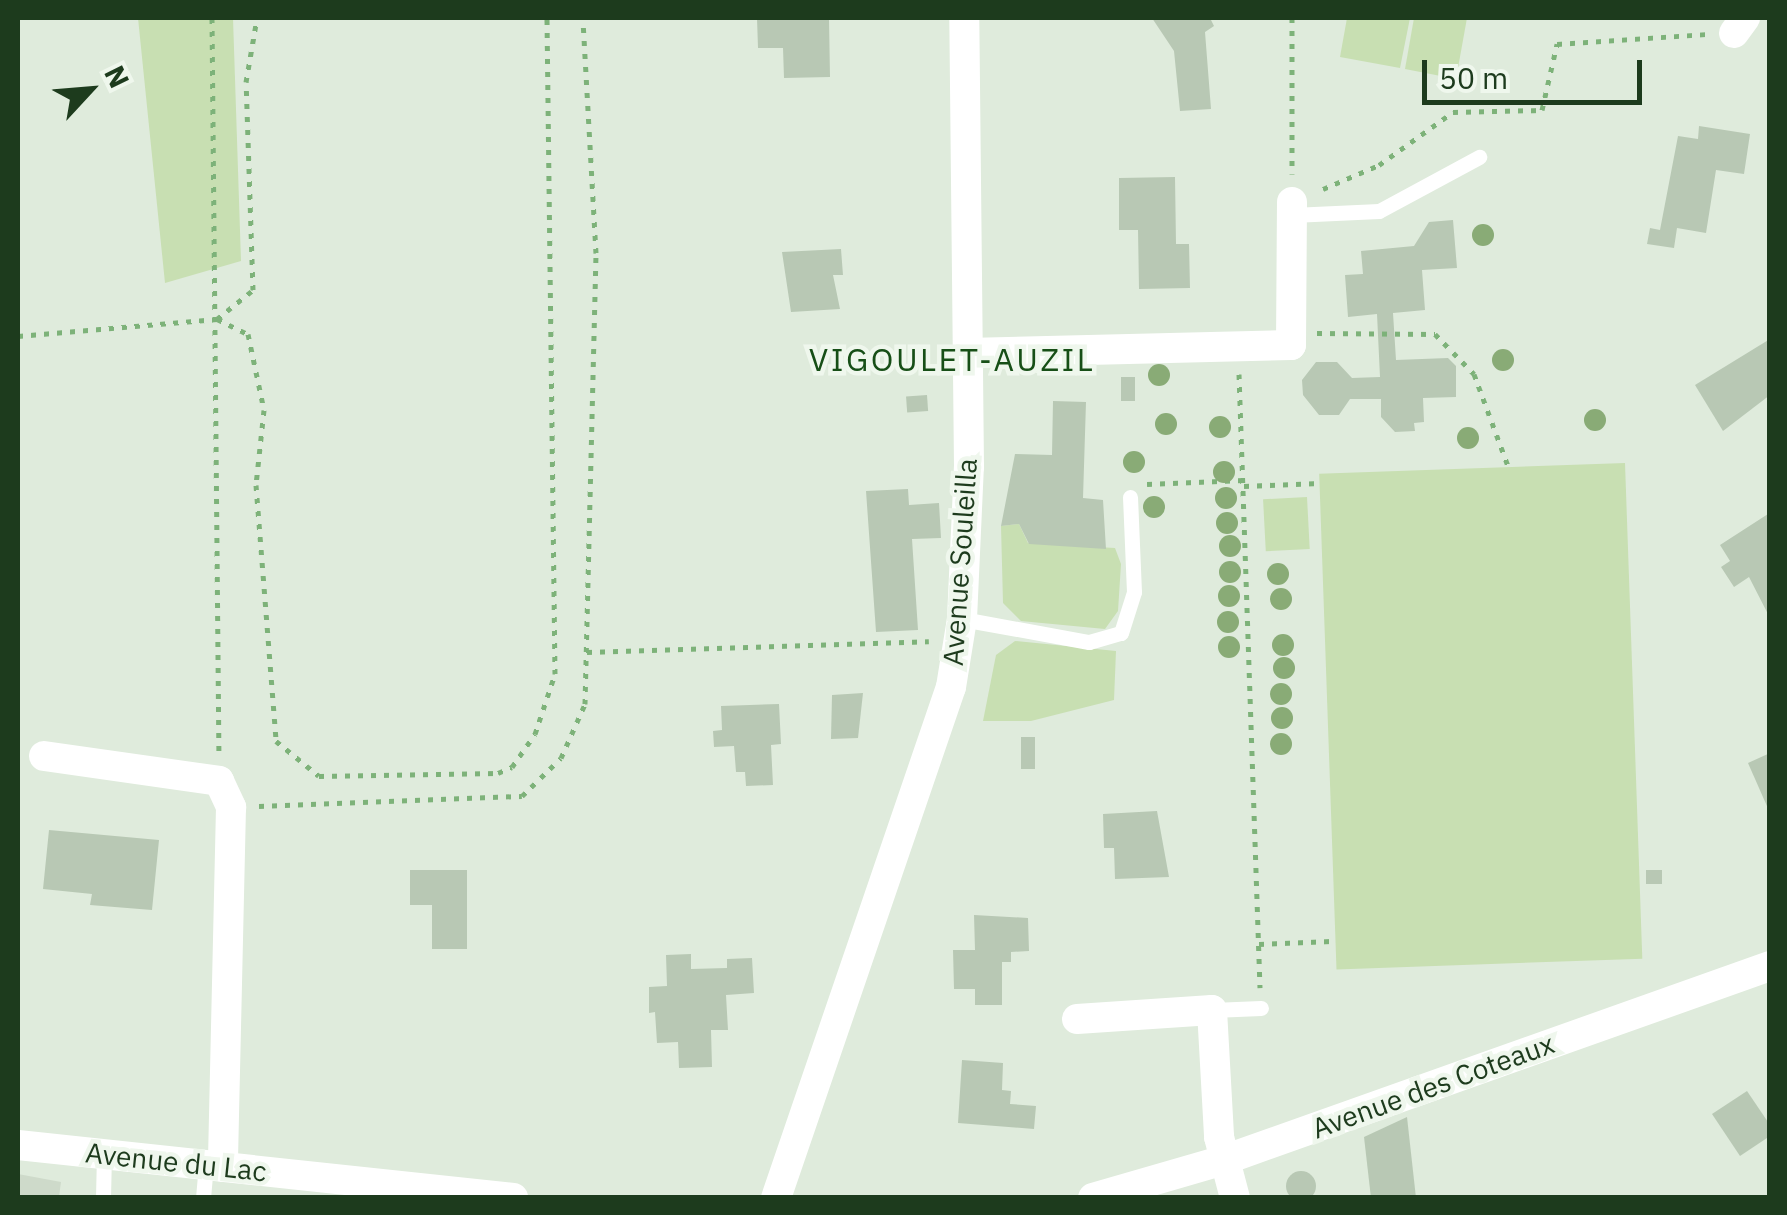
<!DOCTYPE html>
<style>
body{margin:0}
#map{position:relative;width:1787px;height:1215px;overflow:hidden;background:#dfebdc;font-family:"IBM Plex Sans",sans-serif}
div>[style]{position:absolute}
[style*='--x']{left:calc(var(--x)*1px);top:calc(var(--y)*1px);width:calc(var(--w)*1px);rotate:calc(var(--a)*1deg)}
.built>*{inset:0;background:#cedaca}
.green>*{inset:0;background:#c8dfb2;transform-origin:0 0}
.building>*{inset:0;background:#b8c8b4;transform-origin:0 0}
.round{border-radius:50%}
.path>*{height:5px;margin-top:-2.5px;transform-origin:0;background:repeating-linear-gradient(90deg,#7db279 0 5px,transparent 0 13px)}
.service>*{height:15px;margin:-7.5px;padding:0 7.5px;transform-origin:7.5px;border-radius:7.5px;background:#fff}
.minor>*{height:30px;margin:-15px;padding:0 15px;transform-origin:15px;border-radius:15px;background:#fff}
.tertiary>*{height:30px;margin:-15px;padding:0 15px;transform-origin:15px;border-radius:15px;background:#fff}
.trees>*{width:22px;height:22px;margin:-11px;border-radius:50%;background:#89ab76}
span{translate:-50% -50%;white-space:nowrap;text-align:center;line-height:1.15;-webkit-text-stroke:9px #eff7ed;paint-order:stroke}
.street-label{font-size:28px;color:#1d3b1d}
.quarter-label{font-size:32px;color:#174f17;letter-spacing:2.5px}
.frame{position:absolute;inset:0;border:20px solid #1d3b1d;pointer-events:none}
.north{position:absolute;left:40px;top:40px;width:100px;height:100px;-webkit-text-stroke:8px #eff7ed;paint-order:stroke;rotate:64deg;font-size:28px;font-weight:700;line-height:40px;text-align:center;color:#1d3b1d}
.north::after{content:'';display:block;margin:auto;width:35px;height:45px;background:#1d3b1d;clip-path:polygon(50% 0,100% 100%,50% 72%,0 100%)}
.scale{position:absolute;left:1422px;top:60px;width:220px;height:45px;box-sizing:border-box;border:5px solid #1d3b1d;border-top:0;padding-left:12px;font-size:30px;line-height:35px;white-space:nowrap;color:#1d3b1d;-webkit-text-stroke:8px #eff7ed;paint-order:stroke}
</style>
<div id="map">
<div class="built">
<i style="clip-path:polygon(18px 1174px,61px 1182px,59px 1197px,18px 1197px)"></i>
</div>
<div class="green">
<i style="clip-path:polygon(138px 18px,233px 18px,241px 261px,165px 283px)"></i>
<i style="clip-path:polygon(1347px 18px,1410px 18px,1400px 68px,1340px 57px)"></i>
<i style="clip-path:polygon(1414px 18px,1467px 18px,1456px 79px,1405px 69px)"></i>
<i style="left:1625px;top:463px;width:496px;height:306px;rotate:88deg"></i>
<i style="left:1307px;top:497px;width:52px;height:44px;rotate:87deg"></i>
<i style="clip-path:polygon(1019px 524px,1028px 543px,1115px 548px,1121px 564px,1118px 611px,1105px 629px,1021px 621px,1003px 603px,1001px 526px)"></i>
<i style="clip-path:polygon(1015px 641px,1116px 651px,1114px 700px,1031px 721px,983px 721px,996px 655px)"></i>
</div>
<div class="building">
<i style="clip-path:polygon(757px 18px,829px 18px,830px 77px,784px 78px,783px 48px,758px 48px)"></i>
<i style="clip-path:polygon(1152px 18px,1210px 18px,1214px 26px,1205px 32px,1211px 109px,1180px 111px,1174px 51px)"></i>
<i style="clip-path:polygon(1699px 126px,1750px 134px,1744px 174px,1716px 170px,1706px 233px,1677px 228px,1674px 248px,1647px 244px,1650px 228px,1660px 230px,1678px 136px,1698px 139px)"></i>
<i style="clip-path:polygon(1175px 177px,1176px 244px,1189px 244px,1190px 288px,1139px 289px,1138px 230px,1119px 230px,1119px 178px)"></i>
<i style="clip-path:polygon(1453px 220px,1457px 268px,1422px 270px,1425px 310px,1393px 313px,1396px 360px,1448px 358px,1456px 366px,1456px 397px,1423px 398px,1424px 422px,1414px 423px,1415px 431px,1395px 432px,1381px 417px,1381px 399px,1350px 399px,1339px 415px,1319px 415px,1303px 395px,1302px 380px,1316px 362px,1337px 362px,1352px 378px,1380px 377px,1377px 314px,1348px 317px,1345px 275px,1363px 274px,1361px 251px,1414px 246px,1429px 222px)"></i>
<i style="clip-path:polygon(841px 249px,843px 275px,833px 275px,840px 309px,791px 312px,782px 252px)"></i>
<i style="clip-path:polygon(1770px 339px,1770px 395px,1723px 431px,1695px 385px)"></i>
<i style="left:1121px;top:377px;width:14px;height:24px"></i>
<i style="left:927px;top:395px;width:16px;height:21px;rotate:86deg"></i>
<i style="clip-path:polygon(1053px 401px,1086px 402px,1083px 498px,1103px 500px,1106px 549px,1029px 544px,1019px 524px,1001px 526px,1015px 454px,1052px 455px)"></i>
<i style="clip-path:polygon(908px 489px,909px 505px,939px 503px,941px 538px,912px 539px,918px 630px,876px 632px,866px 491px)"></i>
<i style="clip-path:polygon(1768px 514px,1770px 517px,1770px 618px,1749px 577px,1734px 587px,1721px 567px,1730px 561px,1720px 545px)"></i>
<i style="clip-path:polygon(863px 693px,858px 738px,831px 739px,832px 695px)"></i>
<i style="clip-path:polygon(779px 704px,781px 744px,771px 745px,773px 785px,746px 786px,745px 772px,736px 772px,734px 746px,714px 747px,713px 731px,722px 730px,721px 706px)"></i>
<i style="left:1021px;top:737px;width:14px;height:32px"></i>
<i style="clip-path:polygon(1770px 753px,1770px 813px,1748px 763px)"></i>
<i style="clip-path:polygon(1157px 811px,1169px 877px,1115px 879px,1114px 848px,1104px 848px,1103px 814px)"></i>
<i style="clip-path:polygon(49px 830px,159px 840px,152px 910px,90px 905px,92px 894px,43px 889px)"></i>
<i style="clip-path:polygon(410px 870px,467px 870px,467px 949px,432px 949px,432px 905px,410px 905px)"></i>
<i style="left:1646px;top:870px;width:16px;height:14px"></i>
<i style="clip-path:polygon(974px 915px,1028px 918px,1029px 951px,1011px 952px,1011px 962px,1002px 962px,1002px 1005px,975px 1005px,975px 989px,954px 989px,953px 950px,975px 950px)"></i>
<i style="clip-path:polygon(691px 954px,691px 969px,727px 968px,727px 959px,752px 958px,754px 993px,726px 995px,728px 1030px,711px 1030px,712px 1067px,679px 1068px,678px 1042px,657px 1043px,655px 1012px,649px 1013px,649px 987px,667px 986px,666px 955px)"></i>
<i style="clip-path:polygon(962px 1060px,1003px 1063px,1002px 1090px,1011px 1091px,1010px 1104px,1036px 1106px,1034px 1129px,958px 1123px)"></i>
<i style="clip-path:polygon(1747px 1091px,1770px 1125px,1770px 1136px,1740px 1156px,1712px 1114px)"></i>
<i style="clip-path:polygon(1407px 1117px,1416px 1198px,1371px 1198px,1364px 1137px)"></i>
<i class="round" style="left:1286px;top:1171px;width:30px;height:30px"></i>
</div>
<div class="path">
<i style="--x:212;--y:18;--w:736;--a:89.46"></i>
<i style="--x:1292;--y:18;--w:156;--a:90"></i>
<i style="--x:1323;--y:189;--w:61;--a:-23.2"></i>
<i style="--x:1379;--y:165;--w:91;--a:-35.6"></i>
<i style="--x:1453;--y:112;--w:89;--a:-1.3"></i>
<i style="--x:1542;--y:110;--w:68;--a:-77.2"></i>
<i style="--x:1557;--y:44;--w:149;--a:-3.8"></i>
<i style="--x:217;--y:319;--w:46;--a:-38.9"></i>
<i style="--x:253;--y:290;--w:208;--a:-91.9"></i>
<i style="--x:246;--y:82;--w:65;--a:-80.2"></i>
<i style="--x:1317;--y:333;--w:118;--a:0.5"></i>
<i style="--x:1435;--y:334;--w:56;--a:45.7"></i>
<i style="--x:1474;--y:374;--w:98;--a:69.7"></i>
<i style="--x:18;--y:336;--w:200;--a:-4.9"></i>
<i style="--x:217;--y:319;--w:34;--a:26"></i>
<i style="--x:248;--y:334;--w:78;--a:78.1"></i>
<i style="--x:264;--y:410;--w:75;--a:96.1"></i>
<i style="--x:256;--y:485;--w:257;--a:85.5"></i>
<i style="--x:276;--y:741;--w:55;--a:39.1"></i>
<i style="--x:319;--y:776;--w:179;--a:-1"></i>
<i style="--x:498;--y:773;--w:15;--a:-23"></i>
<i style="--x:512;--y:767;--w:40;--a:-55.1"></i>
<i style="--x:535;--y:734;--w:63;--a:-71.6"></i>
<i style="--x:555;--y:674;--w:656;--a:-90.7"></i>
<i style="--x:1239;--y:374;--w:614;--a:88.04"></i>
<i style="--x:1147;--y:484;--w:97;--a:-2.4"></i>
<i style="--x:1244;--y:486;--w:76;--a:-2.3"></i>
<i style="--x:587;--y:652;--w:342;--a:-1.8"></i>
<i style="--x:259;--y:806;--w:263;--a:-2.2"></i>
<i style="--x:522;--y:796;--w:54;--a:-44.3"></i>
<i style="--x:561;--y:758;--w:59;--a:-66"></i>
<i style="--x:585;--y:704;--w:451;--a:-88.6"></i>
<i style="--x:596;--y:253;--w:235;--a:-93.2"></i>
<i style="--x:1259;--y:944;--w:73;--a:-2.4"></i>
</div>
<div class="service">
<i style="--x:1292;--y:215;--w:87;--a:-2.6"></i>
<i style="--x:1379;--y:211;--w:114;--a:-28.4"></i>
<i style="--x:962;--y:619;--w:129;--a:10.3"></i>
<i style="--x:1089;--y:642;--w:33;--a:-16"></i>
<i style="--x:1121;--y:633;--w:43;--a:-72.4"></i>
<i style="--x:1134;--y:592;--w:95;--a:-92.4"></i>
<i style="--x:1212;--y:1010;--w:49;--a:-2.3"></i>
<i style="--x:103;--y:1198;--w:43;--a:-88.7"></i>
<i style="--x:203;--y:1198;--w:33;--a:-85"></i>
</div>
<div class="minor">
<i style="--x:1734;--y:33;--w:19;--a:-54"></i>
<i style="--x:967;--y:353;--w:324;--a:-1.4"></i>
<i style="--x:1291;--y:345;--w:143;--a:-89.6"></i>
<i style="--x:44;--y:756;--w:177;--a:8.1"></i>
<i style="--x:219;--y:781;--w:29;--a:65"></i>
<i style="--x:231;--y:807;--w:360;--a:91.3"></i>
<i style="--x:1077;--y:1019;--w:135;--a:-3.8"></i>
<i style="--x:1212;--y:1010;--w:127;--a:86.8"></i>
<i style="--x:1219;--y:1137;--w:63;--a:75.3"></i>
</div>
<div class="tertiary">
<i style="--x:18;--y:1145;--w:498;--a:6.1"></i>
<i style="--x:776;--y:1198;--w:540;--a:-71.1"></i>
<i style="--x:951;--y:687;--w:69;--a:-80.8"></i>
<i style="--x:962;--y:619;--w:152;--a:-87.4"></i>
<i style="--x:969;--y:467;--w:449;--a:-90.6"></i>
<i style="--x:1093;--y:1198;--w:136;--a:-16.2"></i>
<i style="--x:1224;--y:1160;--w:579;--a:-19.56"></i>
</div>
<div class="trees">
<i style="left:1483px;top:235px"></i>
<i style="left:1503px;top:360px"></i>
<i style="left:1159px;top:375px"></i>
<i style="left:1595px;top:420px"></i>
<i style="left:1166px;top:424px"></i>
<i style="left:1220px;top:427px"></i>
<i style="left:1468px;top:438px"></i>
<i style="left:1134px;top:462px"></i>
<i style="left:1224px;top:472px"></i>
<i style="left:1226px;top:498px"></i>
<i style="left:1154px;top:507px"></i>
<i style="left:1227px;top:523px"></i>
<i style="left:1230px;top:546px"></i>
<i style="left:1230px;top:572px"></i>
<i style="left:1278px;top:574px"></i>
<i style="left:1229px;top:596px"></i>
<i style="left:1281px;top:599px"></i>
<i style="left:1228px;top:622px"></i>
<i style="left:1283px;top:645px"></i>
<i style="left:1229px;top:647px"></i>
<i style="left:1284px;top:668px"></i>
<i style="left:1281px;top:694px"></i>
<i style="left:1282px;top:718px"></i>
<i style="left:1281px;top:744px"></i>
</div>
<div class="street-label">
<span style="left:960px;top:562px;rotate:-86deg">Avenue Souleilla</span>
<span style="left:1433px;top:1086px;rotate:-20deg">Avenue des Coteaux</span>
<span style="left:176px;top:1162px;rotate:6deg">Avenue du Lac</span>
</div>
<div class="quarter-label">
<span style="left:952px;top:359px">VIGOULET-AUZIL</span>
</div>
<div class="frame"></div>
<div class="north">N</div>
<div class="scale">50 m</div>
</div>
